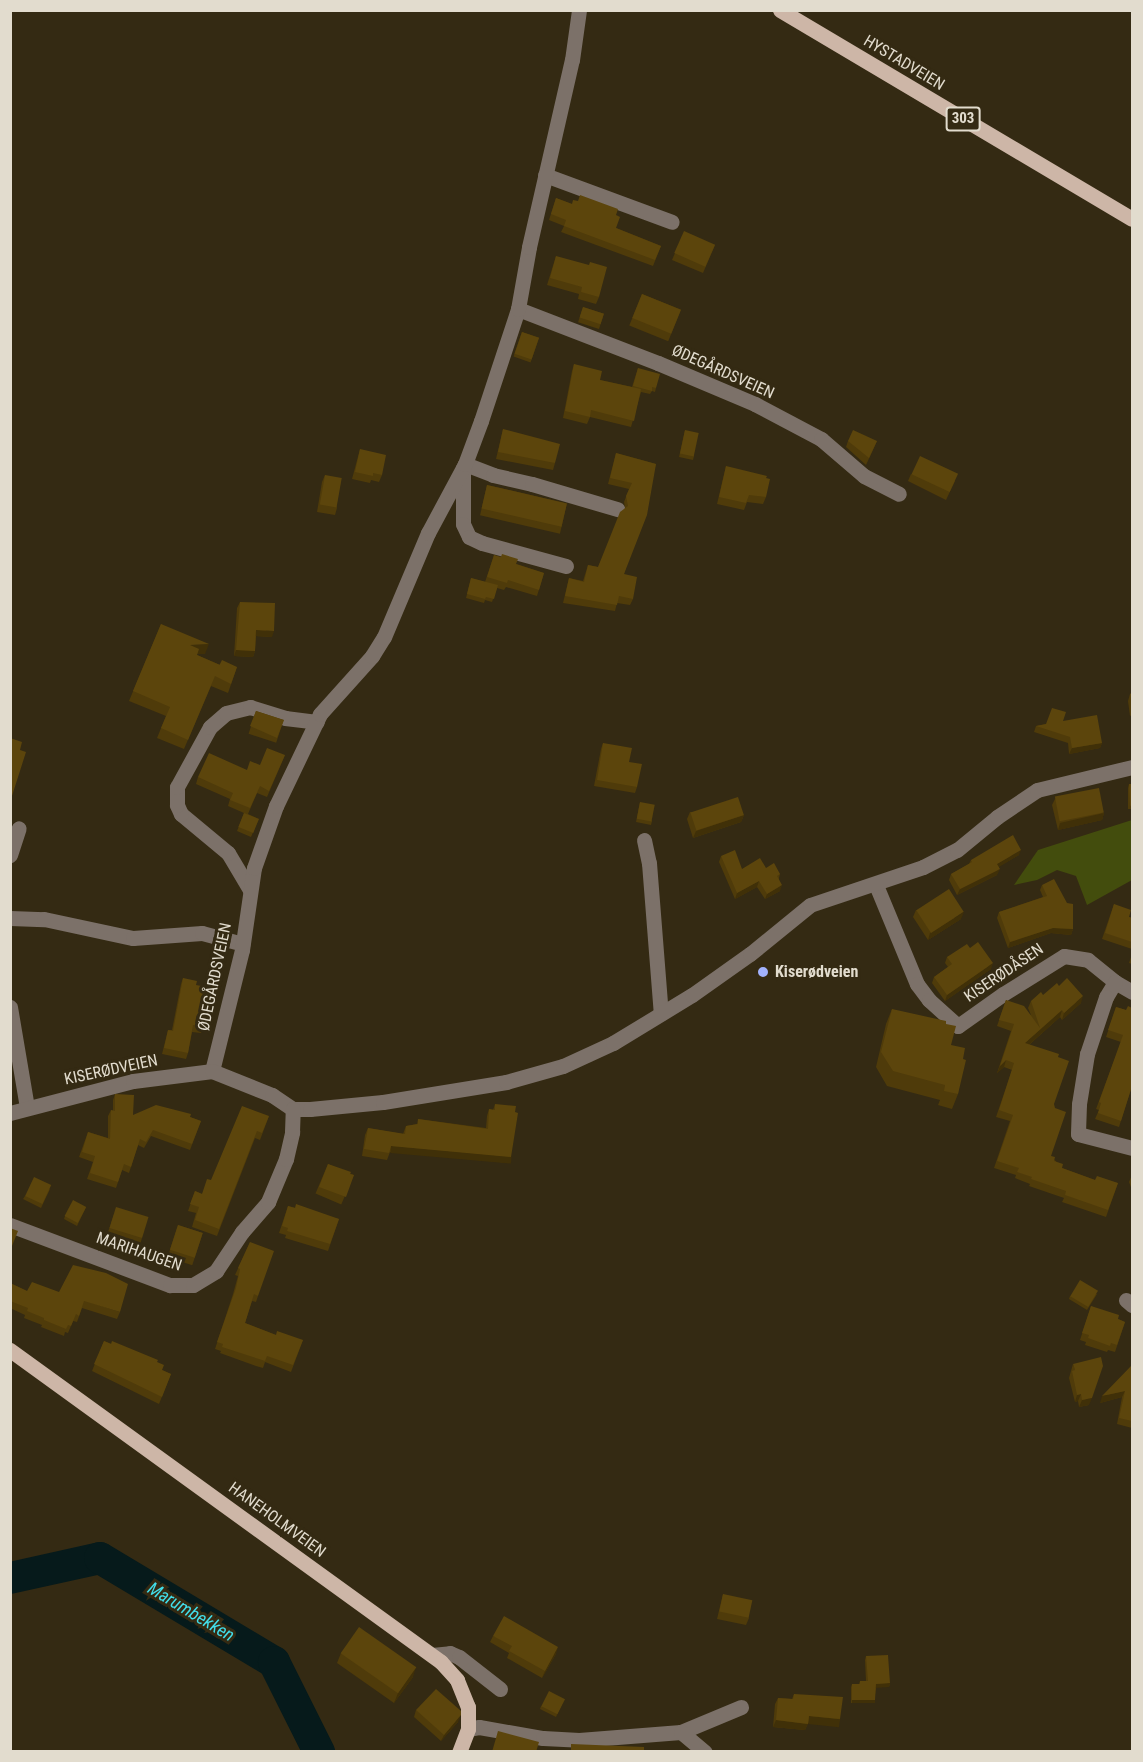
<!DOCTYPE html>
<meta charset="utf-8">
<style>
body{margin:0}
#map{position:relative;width:1143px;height:1762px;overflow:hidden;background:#342a13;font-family:"Roboto Condensed",sans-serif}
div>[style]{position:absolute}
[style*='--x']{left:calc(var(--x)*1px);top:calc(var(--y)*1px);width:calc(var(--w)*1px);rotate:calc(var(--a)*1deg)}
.green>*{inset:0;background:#434d0d}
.river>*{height:32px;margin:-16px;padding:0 16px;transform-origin:16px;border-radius:16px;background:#061a1b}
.minor>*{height:15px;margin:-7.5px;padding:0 7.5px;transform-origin:7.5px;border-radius:7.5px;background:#7c7169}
.major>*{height:15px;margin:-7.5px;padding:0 7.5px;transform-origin:7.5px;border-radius:7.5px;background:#cdb6a7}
.wall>*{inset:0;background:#4f3b0a;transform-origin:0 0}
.shaded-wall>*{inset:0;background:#403008;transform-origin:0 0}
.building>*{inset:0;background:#5c450c;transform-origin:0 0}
.dots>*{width:16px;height:16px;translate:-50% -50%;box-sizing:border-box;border:3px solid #342a13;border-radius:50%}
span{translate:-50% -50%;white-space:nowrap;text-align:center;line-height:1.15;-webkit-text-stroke:6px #342a13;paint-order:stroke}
.shield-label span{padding:2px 4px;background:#342a13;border:2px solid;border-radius:4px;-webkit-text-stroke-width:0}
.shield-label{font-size:15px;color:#e2dcce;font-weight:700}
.street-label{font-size:16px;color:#e2dcce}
.poi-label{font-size:16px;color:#e2dcce;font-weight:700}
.left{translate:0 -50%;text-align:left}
.water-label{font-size:18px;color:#42deea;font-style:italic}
.frame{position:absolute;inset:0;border:12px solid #e2dcce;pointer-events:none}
</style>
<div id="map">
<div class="green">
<i style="clip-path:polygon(1132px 820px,1132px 880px,1087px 905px,1076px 876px,1057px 870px,1037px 880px,1014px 885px,1038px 850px)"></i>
</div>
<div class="river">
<i style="--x:10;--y:1578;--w:92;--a:-12.5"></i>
<i style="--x:100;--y:1558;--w:203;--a:30.9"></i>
<i style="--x:274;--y:1662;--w:101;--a:63.4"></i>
</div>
<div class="minor">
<i style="--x:545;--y:175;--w:135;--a:20.3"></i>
<i style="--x:518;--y:309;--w:150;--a:21.1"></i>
<i style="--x:658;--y:363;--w:105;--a:22.9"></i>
<i style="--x:755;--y:404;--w:75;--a:27.9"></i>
<i style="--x:821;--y:439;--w:57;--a:40.7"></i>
<i style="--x:864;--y:476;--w:39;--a:27"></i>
<i style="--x:465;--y:464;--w:30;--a:21"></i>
<i style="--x:493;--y:475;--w:40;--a:13"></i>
<i style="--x:532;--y:484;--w:89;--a:16.4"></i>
<i style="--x:463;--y:468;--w:56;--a:90"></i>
<i style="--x:463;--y:524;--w:14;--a:65"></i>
<i style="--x:469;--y:537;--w:14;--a:25"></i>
<i style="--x:482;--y:543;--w:87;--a:15.3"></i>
<i style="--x:644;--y:840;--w:24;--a:78"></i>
<i style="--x:649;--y:863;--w:151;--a:85.5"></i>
<i style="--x:10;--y:855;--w:28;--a:-72"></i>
<i style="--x:876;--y:885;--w:107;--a:67.5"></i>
<i style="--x:917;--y:984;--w:20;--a:53"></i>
<i style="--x:929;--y:1000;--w:39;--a:42"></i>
<i style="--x:958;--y:1026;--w:55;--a:-35.4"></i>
<i style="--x:1003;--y:994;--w:72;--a:-31.9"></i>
<i style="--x:1064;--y:956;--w:24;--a:9"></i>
<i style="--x:1088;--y:960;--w:35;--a:39"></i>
<i style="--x:1115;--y:982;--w:20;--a:30"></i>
<i style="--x:250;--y:890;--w:43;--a:-120.7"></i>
<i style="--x:228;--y:853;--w:61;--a:-140.3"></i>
<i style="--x:181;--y:814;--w:10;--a:-114"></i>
<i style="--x:177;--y:805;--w:18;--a:-90"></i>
<i style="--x:177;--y:787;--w:68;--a:-61.2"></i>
<i style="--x:210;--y:727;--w:21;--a:-41"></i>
<i style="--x:226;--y:713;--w:25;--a:-14"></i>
<i style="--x:250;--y:707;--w:37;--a:17"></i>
<i style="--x:285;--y:718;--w:32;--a:7"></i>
<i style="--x:10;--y:918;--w:34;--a:2"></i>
<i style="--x:44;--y:919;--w:91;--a:12.1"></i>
<i style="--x:133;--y:938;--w:69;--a:-4.1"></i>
<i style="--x:202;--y:933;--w:42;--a:15"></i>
<i style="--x:1115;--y:982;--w:17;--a:121"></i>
<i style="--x:1106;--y:997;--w:60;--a:108.4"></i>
<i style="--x:1087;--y:1054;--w:51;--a:99.1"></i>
<i style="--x:1079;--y:1104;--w:30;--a:92"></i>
<i style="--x:1078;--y:1134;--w:56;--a:14.5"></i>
<i style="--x:10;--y:1007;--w:101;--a:80.4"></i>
<i style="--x:212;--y:1071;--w:125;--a:-76.1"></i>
<i style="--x:242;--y:950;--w:83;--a:-81.7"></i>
<i style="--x:254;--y:868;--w:66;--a:-70.5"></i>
<i style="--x:276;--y:806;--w:102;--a:-64.4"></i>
<i style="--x:320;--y:714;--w:78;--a:-48.1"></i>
<i style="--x:372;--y:656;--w:22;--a:-58"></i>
<i style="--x:384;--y:637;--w:113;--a:-67.1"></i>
<i style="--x:428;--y:533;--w:78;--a:-61.8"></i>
<i style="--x:465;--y:464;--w:46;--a:-69.6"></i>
<i style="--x:481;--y:421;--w:118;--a:-71.7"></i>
<i style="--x:518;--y:309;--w:63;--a:-79.9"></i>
<i style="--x:529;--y:247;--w:192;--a:-77.1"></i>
<i style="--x:572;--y:60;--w:50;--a:-82"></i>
<i style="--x:10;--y:1113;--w:127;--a:-14.6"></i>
<i style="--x:133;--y:1081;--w:80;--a:-7.2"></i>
<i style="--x:212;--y:1071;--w:65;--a:21.8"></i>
<i style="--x:272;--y:1095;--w:25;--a:34"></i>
<i style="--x:293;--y:1109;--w:17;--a:0"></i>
<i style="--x:310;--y:1109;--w:73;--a:-5.5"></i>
<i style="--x:383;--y:1102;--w:125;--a:-9.2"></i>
<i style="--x:506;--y:1082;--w:59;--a:-15.7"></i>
<i style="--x:563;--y:1066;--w:55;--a:-24.7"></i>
<i style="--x:613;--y:1043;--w:92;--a:-31.3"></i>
<i style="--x:692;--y:995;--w:71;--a:-35.3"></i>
<i style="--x:750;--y:954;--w:77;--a:-39.2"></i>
<i style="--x:810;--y:905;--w:119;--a:-18.6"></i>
<i style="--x:923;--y:867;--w:38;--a:-27"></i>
<i style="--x:957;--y:850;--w:52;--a:-39.5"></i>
<i style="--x:997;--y:817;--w:48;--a:-34"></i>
<i style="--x:1037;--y:790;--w:98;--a:-13.6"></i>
<i style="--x:10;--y:1225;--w:171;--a:20.6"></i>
<i style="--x:170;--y:1285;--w:23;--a:0"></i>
<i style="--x:193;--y:1285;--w:27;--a:-31"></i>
<i style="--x:216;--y:1271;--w:47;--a:-56.3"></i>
<i style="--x:242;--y:1232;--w:40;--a:-49"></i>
<i style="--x:268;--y:1202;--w:47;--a:-67.3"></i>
<i style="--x:286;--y:1159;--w:28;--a:-77"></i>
<i style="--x:292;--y:1132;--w:23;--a:-88"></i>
<i style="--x:1126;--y:1300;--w:8;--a:40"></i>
<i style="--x:432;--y:1655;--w:18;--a:-6"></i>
<i style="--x:450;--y:1653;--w:10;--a:24"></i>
<i style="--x:459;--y:1657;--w:52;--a:38"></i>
<i style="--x:468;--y:1729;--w:11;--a:-10"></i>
<i style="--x:479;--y:1727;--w:65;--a:9.8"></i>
<i style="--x:543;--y:1738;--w:36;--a:3"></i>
<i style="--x:579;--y:1740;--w:102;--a:-4.5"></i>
<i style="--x:681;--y:1732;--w:65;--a:-22.6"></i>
<i style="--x:681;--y:1732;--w:31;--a:40"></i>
</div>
<div class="major">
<i style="--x:780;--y:10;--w:409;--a:30.7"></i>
<i style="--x:10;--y:1350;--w:532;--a:35.9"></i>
<i style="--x:441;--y:1662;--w:24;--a:48"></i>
<i style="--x:457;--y:1680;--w:29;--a:68"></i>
<i style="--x:468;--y:1707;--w:22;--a:90"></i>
<i style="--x:468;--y:1729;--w:25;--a:111"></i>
</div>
<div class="wall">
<i style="clip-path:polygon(556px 198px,572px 204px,616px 215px,616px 228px,661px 246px,653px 266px,561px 232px,564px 226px,549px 220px)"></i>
<i style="clip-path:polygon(715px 245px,703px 273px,672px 260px,675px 253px)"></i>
<i style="clip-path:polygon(556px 256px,599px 297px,596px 304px,578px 299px,579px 294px,547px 285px)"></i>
<i style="left:642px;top:294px;width:42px;height:34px;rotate:22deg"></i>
<i style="left:583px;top:307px;width:22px;height:16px;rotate:18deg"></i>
<i style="left:522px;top:332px;width:18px;height:26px;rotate:19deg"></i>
<i style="clip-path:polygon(574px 364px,600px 380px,632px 387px,638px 368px,656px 388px,655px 392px,652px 391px,650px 394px,641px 392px,631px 427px,590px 417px,587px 424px,563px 418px,572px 371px)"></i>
<i style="clip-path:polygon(503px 429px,555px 463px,553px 470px,496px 459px)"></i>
<i style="clip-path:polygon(685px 430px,694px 456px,693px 460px,679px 457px)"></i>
<i style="clip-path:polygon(848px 441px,877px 441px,866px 465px,846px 447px)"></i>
<i style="clip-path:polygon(360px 449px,382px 475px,379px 482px,371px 480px,370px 483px,352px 479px)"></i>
<i style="clip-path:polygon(616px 453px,656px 464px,624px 574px,633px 599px,630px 605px,617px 603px,615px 611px,563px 603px,569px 578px,583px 581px,588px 565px,598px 567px,625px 508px,624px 502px,629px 489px,608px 484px)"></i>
<i style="clip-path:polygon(726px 466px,766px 497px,763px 504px,747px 502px,744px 510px,717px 504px)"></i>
<i style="clip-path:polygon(911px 474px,955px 481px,946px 500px,908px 481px)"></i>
<i style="clip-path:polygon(325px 475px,337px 508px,335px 515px,317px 512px,322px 482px)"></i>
<i style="left:487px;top:485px;width:82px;height:31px;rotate:13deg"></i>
<i style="clip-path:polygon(494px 555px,516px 564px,544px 573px,537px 596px,506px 587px,504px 590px,497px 588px,492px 602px,485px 600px,484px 603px,466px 598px,471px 578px,485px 582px)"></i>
<i style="clip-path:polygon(240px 602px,272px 637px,256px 636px,255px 651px,253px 657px,234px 656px,237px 608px)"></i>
<i style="clip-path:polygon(161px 624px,205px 654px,197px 654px,197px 655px,220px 665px,237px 667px,228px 693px,211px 686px,184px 749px,157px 738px,166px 716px,129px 701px)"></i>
<i style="clip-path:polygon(1132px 693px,1132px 715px,1130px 716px,1128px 701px,1130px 694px)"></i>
<i style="left:256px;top:711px;width:29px;height:24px;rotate:18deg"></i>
<i style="clip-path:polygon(1063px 721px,1102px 743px,1100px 748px,1069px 754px,1068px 743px,1034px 732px,1036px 726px)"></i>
<i style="clip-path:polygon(603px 743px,629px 762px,637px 787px,635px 793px,594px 786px,601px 749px)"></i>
<i style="clip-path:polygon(285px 755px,267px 797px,257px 793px,248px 814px,259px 819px,251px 837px,237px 831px,244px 813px,228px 806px,230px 799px,196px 784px,198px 777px,247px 770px)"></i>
<i style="clip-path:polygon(1129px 784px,1132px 784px,1132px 809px,1128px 809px,1128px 788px)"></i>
<i style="clip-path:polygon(1055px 799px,1104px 813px,1102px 820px,1058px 830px,1052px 805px)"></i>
<i style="clip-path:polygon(640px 802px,652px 821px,651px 825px,636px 822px)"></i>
<i style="clip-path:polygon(690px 812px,744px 815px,741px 822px,693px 838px,687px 819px)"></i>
<i style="clip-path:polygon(1019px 855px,998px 867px,997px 875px,957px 895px,949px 880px,951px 874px,969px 864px,971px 860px)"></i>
<i style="clip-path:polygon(721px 856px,742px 869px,766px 868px,780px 874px,779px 878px,780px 891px,765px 899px,757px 887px,735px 899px,719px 862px)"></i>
<i style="clip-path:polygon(1042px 885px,1073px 929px,1071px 935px,1051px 933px,1008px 948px,997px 918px,999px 912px,1043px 897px,1040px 890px)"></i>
<i style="clip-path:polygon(1114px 904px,1129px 917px,1132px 918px,1132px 949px,1102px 939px)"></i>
<i style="clip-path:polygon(916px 910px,961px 919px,928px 940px,913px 917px)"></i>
<i style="clip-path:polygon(970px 948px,991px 969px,945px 1001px,932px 983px,934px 977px,948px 967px,945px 963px,947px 957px)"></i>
<i style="clip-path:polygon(1132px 954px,1132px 964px,1129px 963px)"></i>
<i style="clip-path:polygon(183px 978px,196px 985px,204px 1027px,201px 1033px,192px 1032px,188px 1053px,186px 1059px,162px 1054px,168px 1030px,172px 1030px,181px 984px)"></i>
<i style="clip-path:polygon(1043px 995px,1081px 1003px,1062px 1020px,1060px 1017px,1029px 1045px,1054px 1104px,1051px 1156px,1062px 1168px,1095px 1180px,1118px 1183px,1106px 1217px,1062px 1202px,1064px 1198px,1029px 1186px,1030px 1184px,1015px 1178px,1016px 1175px,994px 1168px,1010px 1121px,996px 1117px,1012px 1070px,1004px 1067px,997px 1073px,1011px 1031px,997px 1026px,1006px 1000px,1031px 1015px,1028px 1008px,1031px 1001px)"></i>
<i style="clip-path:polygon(1116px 1007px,1126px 1010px,1132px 1086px,1119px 1127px,1095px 1119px,1099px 1110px,1096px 1109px,1121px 1042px,1106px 1037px)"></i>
<i style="clip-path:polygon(892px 1009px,951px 1045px,963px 1059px,958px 1094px,952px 1109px,938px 1105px,940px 1100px,887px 1086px,876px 1067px,886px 1024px)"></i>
<i style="clip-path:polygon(115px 1094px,133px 1115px,190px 1117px,201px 1121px,190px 1150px,151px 1136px,144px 1148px,138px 1145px,129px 1173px,122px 1170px,116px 1188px,87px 1179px,93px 1162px,79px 1157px,88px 1132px,108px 1138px,108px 1116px,111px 1110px,113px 1111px,113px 1100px)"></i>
<i style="clip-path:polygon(495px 1104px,511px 1157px,509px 1163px,390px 1152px,387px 1160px,362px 1156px,365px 1135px,368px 1128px,403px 1134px,406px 1126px,417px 1124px,418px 1119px,486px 1128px,487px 1116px,489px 1109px,493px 1110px)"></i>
<i style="clip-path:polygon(269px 1116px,260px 1140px,255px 1138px,217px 1236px,192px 1227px,196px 1213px,188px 1211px,195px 1191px,202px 1194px)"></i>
<i style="left:328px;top:1164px;width:28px;height:32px;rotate:23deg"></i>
<i style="clip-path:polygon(1132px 1175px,1132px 1190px,1129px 1182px)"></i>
<i style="clip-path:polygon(50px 1189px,41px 1208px,23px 1199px,25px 1196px)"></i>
<i style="clip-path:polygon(288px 1206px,339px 1219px,328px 1251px,285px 1238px,286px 1235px,279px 1233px)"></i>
<i style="clip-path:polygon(86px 1207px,77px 1226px,64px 1219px,65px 1216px)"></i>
<i style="clip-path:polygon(114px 1214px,142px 1238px,140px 1245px,107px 1235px)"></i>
<i style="left:178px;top:1225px;width:26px;height:34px;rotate:18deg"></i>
<i style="clip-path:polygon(250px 1242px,258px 1296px,256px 1302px,252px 1301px,245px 1323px,276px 1335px,303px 1340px,291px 1372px,265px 1362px,263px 1368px,256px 1366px,220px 1353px,221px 1351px,215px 1349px,233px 1294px,238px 1276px,235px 1275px)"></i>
<i style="clip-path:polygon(10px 1283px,27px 1291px,59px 1292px,120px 1312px,117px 1319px,82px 1308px,77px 1322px,73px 1321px,68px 1333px,65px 1332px,64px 1336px,41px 1327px,42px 1325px,24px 1318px,25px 1315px,10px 1308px)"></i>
<i style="clip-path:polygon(1097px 1294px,1087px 1310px,1069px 1299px,1070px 1296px)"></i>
<i style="clip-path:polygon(1091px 1306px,1118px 1319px,1125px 1322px,1115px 1352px,1108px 1350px,1107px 1352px,1085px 1345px,1086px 1342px,1080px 1340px)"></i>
<i style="clip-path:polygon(104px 1341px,157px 1362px,162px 1370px,171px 1374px,159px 1404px,92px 1371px)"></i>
<i style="clip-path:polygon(1073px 1364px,1089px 1405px,1079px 1407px,1078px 1401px,1075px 1402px,1069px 1378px)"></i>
<i style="clip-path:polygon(1132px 1365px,1132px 1428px,1117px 1424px,1122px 1397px,1100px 1403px)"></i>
<i style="clip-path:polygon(723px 1594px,749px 1618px,746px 1625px,717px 1619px)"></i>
<i style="clip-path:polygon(493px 1636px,556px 1654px,542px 1678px,507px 1658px,509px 1653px,490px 1642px)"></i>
<i style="clip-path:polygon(341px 1653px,413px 1677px,394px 1703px,337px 1663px)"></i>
<i style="clip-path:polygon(866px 1656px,890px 1683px,889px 1687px,876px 1687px,874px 1703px,851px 1703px,851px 1687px,852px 1684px,859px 1684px,860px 1681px,866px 1681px,865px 1660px)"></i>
<i style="clip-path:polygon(794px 1694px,840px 1719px,838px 1726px,808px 1723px,805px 1730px,773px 1727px,775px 1704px,778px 1698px,792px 1699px)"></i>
<i style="clip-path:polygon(563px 1702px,556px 1717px,540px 1709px,541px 1706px)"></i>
<i style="clip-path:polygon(416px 1710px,458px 1722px,441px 1741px,414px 1717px)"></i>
</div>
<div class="shaded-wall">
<i style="clip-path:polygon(256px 630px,274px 631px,272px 637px,254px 636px)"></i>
<i style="clip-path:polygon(209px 644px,205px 654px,197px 654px,190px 645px)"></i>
<i style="clip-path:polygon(236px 650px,255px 651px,253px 657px,234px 656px)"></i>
<i style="clip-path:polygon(1102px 743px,1100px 748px,1069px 754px,1072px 748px)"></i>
<i style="clip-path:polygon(1104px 813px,1102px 820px,1058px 830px,1060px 823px)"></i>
<i style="clip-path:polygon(744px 815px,741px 822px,693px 838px,696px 831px)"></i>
<i style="clip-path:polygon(1021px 850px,1019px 855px,994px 870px,997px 864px)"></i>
<i style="clip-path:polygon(1000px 869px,997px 875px,957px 895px,960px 889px)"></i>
<i style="clip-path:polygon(759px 881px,757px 887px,735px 899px,737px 893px)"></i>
<i style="clip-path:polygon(782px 885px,780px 891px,765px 899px,767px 894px)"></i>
<i style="clip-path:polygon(964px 912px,961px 919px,928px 940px,930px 933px)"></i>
<i style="clip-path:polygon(1053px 928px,1073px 929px,1071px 935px,1051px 933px,1008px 948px,1010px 942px)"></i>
<i style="clip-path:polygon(993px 963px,991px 969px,945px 1001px,947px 995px)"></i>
<i style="clip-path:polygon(1083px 996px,1081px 1003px,1062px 1020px,1064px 1013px)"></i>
<i style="clip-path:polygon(1062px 1010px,1060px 1017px,1023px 1050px,1025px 1043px)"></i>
<i style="clip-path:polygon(1006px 1060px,1004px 1067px,997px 1073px,1000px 1066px)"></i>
<i style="left:391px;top:1146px;width:121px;height:7px;rotate:5deg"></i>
<i style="clip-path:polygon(1125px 1391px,1122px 1397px,1100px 1403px,1102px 1396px)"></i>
<i style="clip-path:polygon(1081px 1394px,1078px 1401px,1075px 1402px,1077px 1395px)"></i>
<i style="clip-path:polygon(1092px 1398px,1089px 1405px,1079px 1407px,1082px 1400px)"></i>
<i style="clip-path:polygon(558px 1647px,556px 1654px,542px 1678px,545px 1671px)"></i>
<i style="clip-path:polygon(416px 1667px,413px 1677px,394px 1703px,398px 1693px)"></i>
<i style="clip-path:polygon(890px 1683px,889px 1687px,874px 1688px,876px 1684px)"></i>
<i style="left:852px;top:1700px;width:23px;height:3px"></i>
<i style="clip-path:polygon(461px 1715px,458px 1722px,441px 1741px,444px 1735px)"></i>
<i style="left:809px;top:1716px;width:31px;height:8px;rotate:6deg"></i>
<i style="clip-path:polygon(776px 1720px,808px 1724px,805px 1730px,773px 1727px)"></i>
</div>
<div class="building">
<i style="clip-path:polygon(580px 195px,618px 209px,616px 215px,620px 217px,616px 228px,661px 246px,655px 260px,564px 226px,566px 220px,551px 214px,556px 198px,572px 204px,573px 200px,578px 201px)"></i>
<i style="left:684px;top:231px;width:34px;height:24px;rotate:24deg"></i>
<i style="clip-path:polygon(556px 256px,589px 265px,590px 262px,607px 267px,599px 297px,581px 292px,582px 287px,550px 278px)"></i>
<i style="left:642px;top:294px;width:42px;height:26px;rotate:22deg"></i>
<i style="left:583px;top:307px;width:22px;height:11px;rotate:18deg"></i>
<i style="left:522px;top:332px;width:18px;height:23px;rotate:19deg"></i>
<i style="clip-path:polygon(574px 364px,602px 371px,600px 380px,641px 389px,634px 421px,591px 410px,590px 417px,565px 411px)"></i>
<i style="clip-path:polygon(638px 368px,660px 374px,656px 388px,652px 387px,652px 391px,633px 386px)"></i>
<i style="clip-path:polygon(503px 429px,560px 444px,555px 463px,498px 452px)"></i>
<i style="left:685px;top:430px;width:14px;height:24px;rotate:12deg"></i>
<i style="clip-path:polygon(853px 430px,877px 441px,869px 458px,848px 441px)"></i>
<i style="clip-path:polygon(360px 449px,386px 455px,382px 475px,373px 473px,373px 476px,355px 472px)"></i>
<i style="clip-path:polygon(616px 453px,656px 464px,647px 515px,624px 574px,637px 577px,633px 599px,619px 596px,617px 605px,565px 596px,569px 578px,584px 582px,588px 565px,598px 567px,620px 512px,628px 506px,626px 496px,632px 483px,610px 478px)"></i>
<i style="left:920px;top:456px;width:42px;height:20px;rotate:25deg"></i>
<i style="clip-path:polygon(726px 466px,767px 476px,766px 478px,770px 479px,766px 497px,749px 495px,746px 503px,719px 497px)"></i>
<i style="left:325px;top:475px;width:17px;height:30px;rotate:10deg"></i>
<i style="left:487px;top:485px;width:82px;height:24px;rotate:13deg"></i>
<i style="clip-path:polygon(502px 554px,518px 559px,516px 564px,544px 573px,539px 590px,508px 580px,507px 583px,487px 577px,494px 555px,501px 557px)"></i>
<i style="clip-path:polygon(471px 578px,498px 585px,494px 599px,486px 597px,485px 599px,467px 594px)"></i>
<i style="clip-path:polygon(240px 602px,275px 603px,274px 631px,256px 630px,255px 651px,236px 650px)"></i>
<i style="clip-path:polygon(161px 624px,209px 644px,190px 645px,199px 649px,197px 655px,220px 665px,218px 668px,222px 660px,237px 667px,231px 684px,215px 676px,188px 740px,161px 728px,170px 707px,133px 691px)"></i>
<i style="clip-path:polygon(1132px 693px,1132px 707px,1130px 694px)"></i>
<i style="clip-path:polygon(1052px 708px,1066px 712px,1063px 721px,1097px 715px,1102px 743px,1072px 748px,1070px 737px,1036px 726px,1046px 724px)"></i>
<i style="clip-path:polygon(256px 711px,284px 720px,277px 738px,250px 726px)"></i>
<i style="clip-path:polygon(10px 738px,22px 742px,20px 750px,26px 752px,12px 796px,10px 796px)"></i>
<i style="clip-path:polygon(603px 743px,632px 748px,629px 762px,642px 764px,637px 787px,597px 780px)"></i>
<i style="clip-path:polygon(267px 748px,285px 755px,269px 791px,260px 786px,250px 808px,230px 800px,233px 793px,198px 777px,209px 753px,247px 770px,250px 761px,260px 765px)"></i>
<i style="clip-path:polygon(1129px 784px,1132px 784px,1132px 805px,1130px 806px)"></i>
<i style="left:1099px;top:788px;width:25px;height:45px;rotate:79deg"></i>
<i style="left:738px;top:797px;width:19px;height:50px;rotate:72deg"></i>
<i style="left:640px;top:802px;width:15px;height:17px;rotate:11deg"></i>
<i style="left:244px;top:813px;width:16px;height:15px;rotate:22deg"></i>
<i style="clip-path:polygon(1013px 835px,1021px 850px,997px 864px,1000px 869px,960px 889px,951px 874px,972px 862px,971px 860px)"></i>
<i style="clip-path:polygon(735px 850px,742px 869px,760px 858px,766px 868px,774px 863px,780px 874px,777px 876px,782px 885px,767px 894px,759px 881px,737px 893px,721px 856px)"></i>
<i style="clip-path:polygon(1054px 879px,1067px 903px,1073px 904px,1073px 929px,1053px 928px,1010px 942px,999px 912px,1047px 896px,1042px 885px)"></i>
<i style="left:949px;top:889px;width:27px;height:39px;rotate:57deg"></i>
<i style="clip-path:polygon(1114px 904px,1131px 910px,1129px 917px,1132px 918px,1132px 942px,1105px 933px)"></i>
<i style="clip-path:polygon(978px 942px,993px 963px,947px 995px,934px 977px,952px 964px,947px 957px,967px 944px,970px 948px)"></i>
<i style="clip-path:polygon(183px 978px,197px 981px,196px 985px,212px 988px,204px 1027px,193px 1025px,188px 1053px,164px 1048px,168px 1030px,173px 1031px)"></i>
<i style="clip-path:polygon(1067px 978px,1083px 996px,1064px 1013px,1062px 1010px,1025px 1043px,1059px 1054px,1058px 1057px,1069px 1061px,1054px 1104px,1055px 1108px,1066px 1112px,1051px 1156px,1055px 1157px,1054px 1161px,1063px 1164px,1062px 1168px,1095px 1180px,1097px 1176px,1118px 1183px,1108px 1210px,1065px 1195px,1066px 1191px,1031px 1179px,1032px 1177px,1017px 1172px,1019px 1168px,997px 1161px,1013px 1115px,999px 1110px,1014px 1063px,1006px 1060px,1000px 1066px,1014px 1024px,999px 1020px,1006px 1000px,1024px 1006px,1040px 1028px,1031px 1001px,1041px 992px,1043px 995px,1057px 983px,1059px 986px)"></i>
<i style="clip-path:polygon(1128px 1006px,1132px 1008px,1132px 1086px,1121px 1121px,1098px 1113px,1101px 1103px,1099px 1102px,1123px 1035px,1108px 1030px,1116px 1007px,1126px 1010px)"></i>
<i style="clip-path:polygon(892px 1009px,946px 1021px,946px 1024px,956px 1026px,951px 1045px,965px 1048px,963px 1059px,966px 1060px,958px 1094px,944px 1091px,945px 1085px,893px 1071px,881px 1052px)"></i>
<i style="clip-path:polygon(115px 1094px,134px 1095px,133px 1115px,156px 1105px,191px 1114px,190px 1117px,201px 1121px,192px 1144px,153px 1130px,146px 1142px,140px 1139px,131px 1167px,124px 1164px,118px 1182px,90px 1173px,95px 1156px,82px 1152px,88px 1132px,110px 1139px,111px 1110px,115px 1111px)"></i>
<i style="clip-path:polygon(495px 1104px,516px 1106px,515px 1112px,518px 1113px,511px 1157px,391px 1146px,389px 1153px,364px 1149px,368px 1128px,405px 1134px,406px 1126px,418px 1124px,418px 1119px,488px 1129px,489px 1109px,495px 1110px)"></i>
<i style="clip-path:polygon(242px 1106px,269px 1116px,262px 1133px,257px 1131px,219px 1229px,195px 1220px,199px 1207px,190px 1204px,195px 1191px,202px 1194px,207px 1179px,211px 1180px)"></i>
<i style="clip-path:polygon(328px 1164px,351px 1172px,350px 1174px,354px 1175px,346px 1197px,319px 1187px)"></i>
<i style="left:34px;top:1177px;width:19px;height:21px;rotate:25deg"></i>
<i style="left:73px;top:1200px;width:15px;height:18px;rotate:28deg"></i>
<i style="clip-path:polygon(296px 1204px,339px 1219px,330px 1244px,287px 1231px,288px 1228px,282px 1226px,288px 1206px,295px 1208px)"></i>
<i style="left:116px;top:1207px;width:34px;height:22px;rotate:17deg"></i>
<i style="left:178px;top:1225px;width:26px;height:26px;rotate:18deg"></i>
<i style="clip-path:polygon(10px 1228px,18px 1231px,10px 1251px)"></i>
<i style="clip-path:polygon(250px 1242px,274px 1251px,258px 1296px,254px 1294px,245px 1323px,276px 1335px,277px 1331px,303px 1340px,293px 1365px,267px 1356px,265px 1361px,259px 1359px,222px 1347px,223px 1344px,217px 1342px,236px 1288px,240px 1269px,238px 1268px)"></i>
<i style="clip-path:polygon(73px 1265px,106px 1273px,128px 1284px,120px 1312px,84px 1301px,79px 1316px,76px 1314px,71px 1326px,68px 1325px,66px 1329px,44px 1320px,44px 1318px,27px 1311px,28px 1308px,10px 1301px,10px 1283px,27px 1291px,32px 1282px,59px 1292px)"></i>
<i style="left:1080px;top:1280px;width:21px;height:19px;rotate:31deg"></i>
<i style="clip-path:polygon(1091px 1306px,1119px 1315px,1118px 1319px,1125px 1322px,1117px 1345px,1111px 1343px,1110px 1346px,1088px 1338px,1089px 1335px,1082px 1333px)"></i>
<i style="clip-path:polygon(104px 1341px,111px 1344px,112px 1341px,158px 1360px,157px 1362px,164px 1365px,162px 1370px,171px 1374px,162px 1397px,94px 1364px)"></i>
<i style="clip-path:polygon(1101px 1357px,1103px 1366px,1092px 1398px,1082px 1400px,1081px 1394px,1077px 1395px,1072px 1371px,1075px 1370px,1073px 1364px)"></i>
<i style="clip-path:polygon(1132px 1365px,1132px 1421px,1119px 1418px,1125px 1391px,1102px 1396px)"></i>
<i style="left:723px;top:1594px;width:30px;height:18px;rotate:12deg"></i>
<i style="clip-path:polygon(504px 1616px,558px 1647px,545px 1671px,509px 1651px,512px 1646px,493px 1636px)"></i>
<i style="left:359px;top:1627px;width:70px;height:32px;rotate:35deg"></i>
<i style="clip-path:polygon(888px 1655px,890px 1683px,876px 1684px,875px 1700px,852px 1700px,852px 1684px,860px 1684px,860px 1681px,868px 1681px,866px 1656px)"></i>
<i style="clip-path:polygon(436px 1689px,461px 1711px,461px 1715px,444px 1735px,416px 1710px)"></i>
<i style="left:549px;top:1691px;width:18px;height:17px;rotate:27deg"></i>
<i style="clip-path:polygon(794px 1694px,843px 1697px,840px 1719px,809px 1716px,808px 1724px,776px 1720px,778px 1698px,793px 1699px)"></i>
<i style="clip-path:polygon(498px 1731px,539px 1742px,536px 1752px,492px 1752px)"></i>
<i style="clip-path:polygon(571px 1744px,644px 1747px,644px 1752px,571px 1752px)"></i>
</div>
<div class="dots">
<i style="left:763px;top:972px;background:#a2b2fd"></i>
</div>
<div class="shield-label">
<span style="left:963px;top:119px">303</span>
</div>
<div class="street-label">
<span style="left:904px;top:63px;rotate:31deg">HYSTADVEIEN</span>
<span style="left:723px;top:372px;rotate:24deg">ØDEGÅRDSVEIEN</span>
<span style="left:1004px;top:973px;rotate:-34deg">KISERØDÅSEN</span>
<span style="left:215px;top:977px;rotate:-78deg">ØDEGÅRDSVEIEN</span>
<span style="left:111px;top:1070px;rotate:-12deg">KISERØDVEIEN</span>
<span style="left:139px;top:1252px;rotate:19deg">MARIHAUGEN</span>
<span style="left:277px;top:1520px;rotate:36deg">HANEHOLMVEIEN</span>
</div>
<div class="poi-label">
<span class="left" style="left:775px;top:972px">Kiserødveien</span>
</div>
<div class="water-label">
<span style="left:191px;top:1612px;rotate:31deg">Marumbekken</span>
</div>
<div class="frame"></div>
</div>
